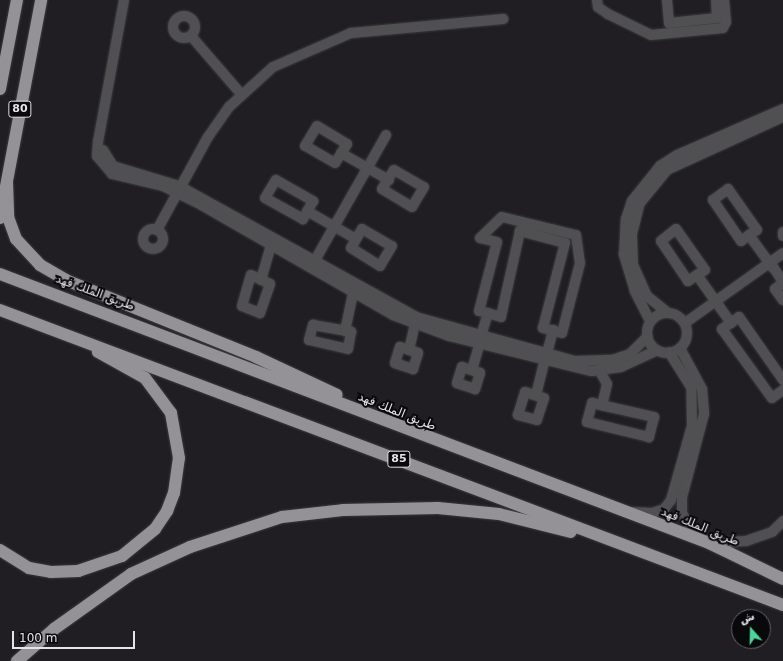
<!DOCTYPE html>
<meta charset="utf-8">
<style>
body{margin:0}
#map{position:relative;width:783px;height:661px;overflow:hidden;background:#201e22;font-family:"DejaVu Sans",Cairo,sans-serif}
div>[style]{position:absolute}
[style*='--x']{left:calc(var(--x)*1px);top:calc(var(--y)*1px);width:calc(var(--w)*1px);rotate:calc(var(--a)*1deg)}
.roads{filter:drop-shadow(0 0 1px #3c3a3e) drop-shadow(0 0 1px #3c3a3e)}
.minor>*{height:10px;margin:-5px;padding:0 5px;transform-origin:5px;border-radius:5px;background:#504f51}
.minor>.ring{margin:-5px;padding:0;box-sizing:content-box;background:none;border:10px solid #504f51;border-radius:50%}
.highway>*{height:12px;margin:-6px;padding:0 6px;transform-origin:6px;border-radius:6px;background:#959297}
span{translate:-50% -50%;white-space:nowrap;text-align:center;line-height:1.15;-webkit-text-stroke:4px #09080a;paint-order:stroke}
.shield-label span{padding:1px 3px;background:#09080a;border:1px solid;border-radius:3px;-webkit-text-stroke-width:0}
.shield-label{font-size:11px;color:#e6e4e7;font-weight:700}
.street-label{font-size:12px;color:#e6e4e7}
.north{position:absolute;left:731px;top:609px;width:40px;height:40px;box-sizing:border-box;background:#09080a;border:1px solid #616062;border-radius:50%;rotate:340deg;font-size:11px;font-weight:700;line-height:16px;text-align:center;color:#e6e4e7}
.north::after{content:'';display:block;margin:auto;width:14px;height:18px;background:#4ed39a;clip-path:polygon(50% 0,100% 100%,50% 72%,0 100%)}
.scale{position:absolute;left:12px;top:631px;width:123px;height:18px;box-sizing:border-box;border:2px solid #e6e4e7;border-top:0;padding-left:5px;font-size:12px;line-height:14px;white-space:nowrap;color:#e6e4e7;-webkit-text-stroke:3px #09080a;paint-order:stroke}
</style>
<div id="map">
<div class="roads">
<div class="minor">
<i style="--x:124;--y:0;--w:143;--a:100.4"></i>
<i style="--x:98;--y:141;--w:15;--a:94"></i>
<i style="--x:97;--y:156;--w:23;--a:50"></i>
<i style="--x:112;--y:174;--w:52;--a:13.2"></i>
<i style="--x:163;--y:186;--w:37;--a:26"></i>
<i style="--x:196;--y:202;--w:227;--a:29.8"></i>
<i style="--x:393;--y:315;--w:60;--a:20.6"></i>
<i style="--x:449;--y:336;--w:147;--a:13.8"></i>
<i style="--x:592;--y:371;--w:29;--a:-8"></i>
<i style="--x:621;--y:367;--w:40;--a:-25"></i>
<i style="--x:597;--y:0;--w:7;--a:82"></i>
<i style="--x:598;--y:7;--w:12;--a:35"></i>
<i style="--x:608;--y:14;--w:48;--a:26"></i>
<i style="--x:651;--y:35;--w:72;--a:-5.6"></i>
<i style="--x:723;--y:28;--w:7;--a:-63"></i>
<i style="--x:726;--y:22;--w:22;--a:-95"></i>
<i style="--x:667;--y:0;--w:23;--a:85"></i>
<i style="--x:669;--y:23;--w:48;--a:-5.9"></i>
<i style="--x:717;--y:18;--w:18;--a:-93"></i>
<i class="ring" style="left:173px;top:16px;width:12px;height:12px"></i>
<i style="--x:191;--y:36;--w:77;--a:49.2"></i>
<i style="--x:317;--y:126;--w:35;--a:31"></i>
<i style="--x:347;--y:144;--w:22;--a:122"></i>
<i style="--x:335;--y:163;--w:34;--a:-150"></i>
<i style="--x:305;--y:146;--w:23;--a:-59"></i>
<i style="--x:103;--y:150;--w:19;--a:58"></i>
<i style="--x:113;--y:166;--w:69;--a:16.9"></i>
<i style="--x:179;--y:186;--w:271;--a:28.9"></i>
<i style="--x:416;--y:317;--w:165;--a:15.5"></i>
<i style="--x:575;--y:361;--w:37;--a:-2"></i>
<i style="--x:612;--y:360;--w:19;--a:-18"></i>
<i style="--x:630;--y:354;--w:25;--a:-45"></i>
<i style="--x:341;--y:153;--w:55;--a:29.4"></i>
<i style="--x:394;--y:170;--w:34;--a:30"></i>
<i style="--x:424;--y:187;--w:23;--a:121"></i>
<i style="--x:412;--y:207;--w:35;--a:-149"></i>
<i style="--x:382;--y:189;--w:22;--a:-58"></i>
<i style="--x:276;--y:180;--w:43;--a:29.6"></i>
<i style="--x:313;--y:201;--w:21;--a:119"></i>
<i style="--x:303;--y:219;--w:43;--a:-151.1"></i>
<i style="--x:265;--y:198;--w:21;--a:-59"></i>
<i style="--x:307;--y:211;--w:56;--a:29.7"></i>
<i style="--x:362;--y:229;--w:34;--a:30"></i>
<i style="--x:392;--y:246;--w:23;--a:121"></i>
<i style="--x:380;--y:266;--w:34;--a:-148"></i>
<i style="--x:351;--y:248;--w:22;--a:-60"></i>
<i class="ring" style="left:143px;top:229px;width:10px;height:10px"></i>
<i style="--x:157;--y:230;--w:106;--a:-61.3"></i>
<i style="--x:208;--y:137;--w:37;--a:-55"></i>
<i style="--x:229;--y:107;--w:59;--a:-42.3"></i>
<i style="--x:273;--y:67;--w:85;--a:-23.6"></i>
<i style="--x:351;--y:33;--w:153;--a:-5.3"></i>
<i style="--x:783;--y:232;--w:4;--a:90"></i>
<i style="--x:749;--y:235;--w:10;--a:143"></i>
<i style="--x:741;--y:241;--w:50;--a:-124.3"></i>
<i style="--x:713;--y:200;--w:19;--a:-36"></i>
<i style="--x:728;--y:189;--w:50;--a:54.7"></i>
<i style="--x:757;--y:230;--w:9;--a:148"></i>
<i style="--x:749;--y:235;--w:41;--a:54"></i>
<i style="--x:314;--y:262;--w:146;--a:-60.4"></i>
<i style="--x:770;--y:262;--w:24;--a:57"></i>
<i style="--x:251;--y:275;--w:21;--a:25"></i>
<i style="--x:270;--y:284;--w:31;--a:109"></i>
<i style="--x:260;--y:313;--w:19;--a:-159"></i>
<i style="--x:242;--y:306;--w:32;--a:-74"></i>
<i style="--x:697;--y:275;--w:11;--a:146"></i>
<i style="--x:688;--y:281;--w:48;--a:-124"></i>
<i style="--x:661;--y:241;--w:19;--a:-39"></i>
<i style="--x:676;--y:229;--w:50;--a:54.7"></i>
<i style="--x:705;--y:270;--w:9;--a:148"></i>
<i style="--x:697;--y:275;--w:59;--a:54.7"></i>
<i style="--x:261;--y:280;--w:36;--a:-74"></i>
<i style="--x:783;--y:283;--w:10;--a:143"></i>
<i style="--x:775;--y:289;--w:14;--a:54"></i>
<i style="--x:668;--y:313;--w:27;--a:-141"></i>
<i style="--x:647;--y:296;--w:34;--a:-114"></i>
<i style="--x:633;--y:265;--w:31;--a:-92"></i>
<i style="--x:632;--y:234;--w:32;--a:-76"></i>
<i style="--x:640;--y:203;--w:43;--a:-50.7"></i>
<i style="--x:667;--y:170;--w:128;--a:-24.6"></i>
<i class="ring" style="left:647px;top:313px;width:30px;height:30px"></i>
<i style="--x:650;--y:321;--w:34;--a:-117"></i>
<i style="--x:635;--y:291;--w:39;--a:-107"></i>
<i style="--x:624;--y:254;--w:35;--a:-87"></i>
<i style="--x:626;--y:219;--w:19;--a:-72"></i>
<i style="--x:632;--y:201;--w:45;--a:-51.3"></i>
<i style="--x:660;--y:166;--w:20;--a:-33"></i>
<i style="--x:677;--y:155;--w:116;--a:-23.5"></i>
<i style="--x:685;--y:323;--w:120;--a:-35.5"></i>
<i style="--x:313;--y:325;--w:39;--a:10"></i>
<i style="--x:351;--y:332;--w:17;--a:100"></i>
<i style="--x:348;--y:349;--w:40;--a:-167"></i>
<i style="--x:309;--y:340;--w:16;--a:-75"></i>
<i style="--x:345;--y:331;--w:39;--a:-78"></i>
<i style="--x:481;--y:336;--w:24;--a:-73"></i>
<i style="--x:488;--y:313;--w:9;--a:-167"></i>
<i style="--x:479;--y:311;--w:71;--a:-75.4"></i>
<i style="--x:497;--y:242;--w:17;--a:-167"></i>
<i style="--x:480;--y:238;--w:30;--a:-44"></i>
<i style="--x:502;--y:217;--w:76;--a:13.7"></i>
<i style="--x:576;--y:235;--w:28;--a:82"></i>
<i style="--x:580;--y:263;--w:72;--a:104.4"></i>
<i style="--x:562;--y:333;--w:20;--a:-165"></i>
<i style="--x:543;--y:328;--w:88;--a:-75.5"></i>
<i style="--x:565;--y:243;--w:47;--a:-165.1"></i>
<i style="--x:520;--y:231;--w:88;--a:102.5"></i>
<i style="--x:501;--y:317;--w:14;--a:-163"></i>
<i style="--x:400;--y:347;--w:19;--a:18"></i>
<i style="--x:418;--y:353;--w:17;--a:107"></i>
<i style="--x:413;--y:369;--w:19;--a:-162"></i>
<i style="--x:395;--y:363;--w:17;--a:-73"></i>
<i style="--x:680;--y:348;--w:47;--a:61.8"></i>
<i style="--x:702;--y:389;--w:25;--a:85"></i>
<i style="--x:704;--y:414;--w:86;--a:104.8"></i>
<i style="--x:682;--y:497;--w:16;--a:90"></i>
<i style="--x:682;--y:513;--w:18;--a:61"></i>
<i style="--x:691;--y:529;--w:23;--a:38"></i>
<i style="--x:709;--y:543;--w:37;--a:-3"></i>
<i style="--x:746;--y:541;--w:28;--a:-19"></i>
<i style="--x:772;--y:532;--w:16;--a:-45"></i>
<i style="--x:409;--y:350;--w:26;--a:-77"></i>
<i style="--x:547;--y:353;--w:24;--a:-75"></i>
<i style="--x:462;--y:367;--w:19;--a:18"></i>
<i style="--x:480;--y:373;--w:17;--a:107"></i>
<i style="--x:475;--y:389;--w:19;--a:-162"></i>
<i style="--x:457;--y:383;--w:17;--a:-73"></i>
<i style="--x:472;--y:370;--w:26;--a:-74"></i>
<i style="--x:599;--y:370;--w:16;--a:60"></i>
<i style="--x:607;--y:384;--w:22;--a:103"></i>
<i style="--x:783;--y:380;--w:77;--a:-124.9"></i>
<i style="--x:739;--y:317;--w:21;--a:145"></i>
<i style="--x:722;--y:329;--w:85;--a:54.1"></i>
<i style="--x:772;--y:398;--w:14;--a:-36"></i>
<i style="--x:525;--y:392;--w:20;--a:18"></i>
<i style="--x:544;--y:398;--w:23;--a:108"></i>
<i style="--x:537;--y:420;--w:20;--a:-165"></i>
<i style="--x:518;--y:415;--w:24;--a:-73"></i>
<i style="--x:536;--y:395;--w:34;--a:-76"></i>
<i style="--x:592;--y:403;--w:64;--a:12.7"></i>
<i style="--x:654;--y:417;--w:21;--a:104"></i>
<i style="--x:649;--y:437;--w:64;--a:-166.4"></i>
<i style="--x:587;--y:422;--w:20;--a:-75"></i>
<i style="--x:631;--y:512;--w:21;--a:3"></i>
<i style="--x:652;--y:513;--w:13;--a:-18"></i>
<i style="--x:664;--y:509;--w:11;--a:-52"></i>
<i style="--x:671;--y:500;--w:77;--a:-74.2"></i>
<i style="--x:692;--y:426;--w:39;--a:-91"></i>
<i style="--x:691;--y:387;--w:41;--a:-122.2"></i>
</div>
<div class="highway">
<i style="--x:0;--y:89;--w:91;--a:-79.2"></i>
<i style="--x:7;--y:182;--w:35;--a:88"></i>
<i style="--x:8;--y:217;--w:23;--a:70"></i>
<i style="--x:16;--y:239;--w:35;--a:47"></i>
<i style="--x:40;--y:265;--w:32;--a:30"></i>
<i style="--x:68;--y:281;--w:203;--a:22"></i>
<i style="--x:256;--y:357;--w:89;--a:25.1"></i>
<i style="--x:0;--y:218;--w:222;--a:-79.3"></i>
<i style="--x:0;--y:274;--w:758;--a:20.78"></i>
<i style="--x:709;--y:543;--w:82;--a:25.9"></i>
<i style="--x:0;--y:310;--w:837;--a:20.64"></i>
<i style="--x:0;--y:550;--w:34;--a:32"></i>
<i style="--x:29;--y:568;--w:22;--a:10"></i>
<i style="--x:51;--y:572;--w:27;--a:-2"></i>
<i style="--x:78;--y:571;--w:46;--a:-18.8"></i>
<i style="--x:122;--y:556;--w:43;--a:-39.3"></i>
<i style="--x:155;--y:529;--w:22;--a:-56"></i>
<i style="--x:167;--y:511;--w:19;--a:-69"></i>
<i style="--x:174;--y:493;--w:35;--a:-82"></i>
<i style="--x:179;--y:458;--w:46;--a:-100.1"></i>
<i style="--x:171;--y:413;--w:44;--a:-126.6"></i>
<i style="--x:145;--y:378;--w:54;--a:-151"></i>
<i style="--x:17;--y:661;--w:49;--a:-40.9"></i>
<i style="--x:54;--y:629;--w:95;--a:-35.5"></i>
<i style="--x:131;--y:574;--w:65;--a:-24.6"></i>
<i style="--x:190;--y:547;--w:97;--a:-18.1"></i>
<i style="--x:282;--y:517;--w:61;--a:-6.5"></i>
<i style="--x:343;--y:510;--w:95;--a:-1.2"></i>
<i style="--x:438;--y:508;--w:61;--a:5.6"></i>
<i style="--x:499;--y:514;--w:74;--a:14"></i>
</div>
</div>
<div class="shield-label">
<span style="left:20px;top:109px">80</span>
<span style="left:399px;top:459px">85</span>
</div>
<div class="street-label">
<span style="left:95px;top:293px;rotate:20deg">طريق الملك فهد</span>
<span style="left:397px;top:412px;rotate:22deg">طريق الملك فهد</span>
<span style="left:700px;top:527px;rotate:22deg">طريق الملك فهد</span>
</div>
<div class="north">ش</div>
<div class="scale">100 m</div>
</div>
